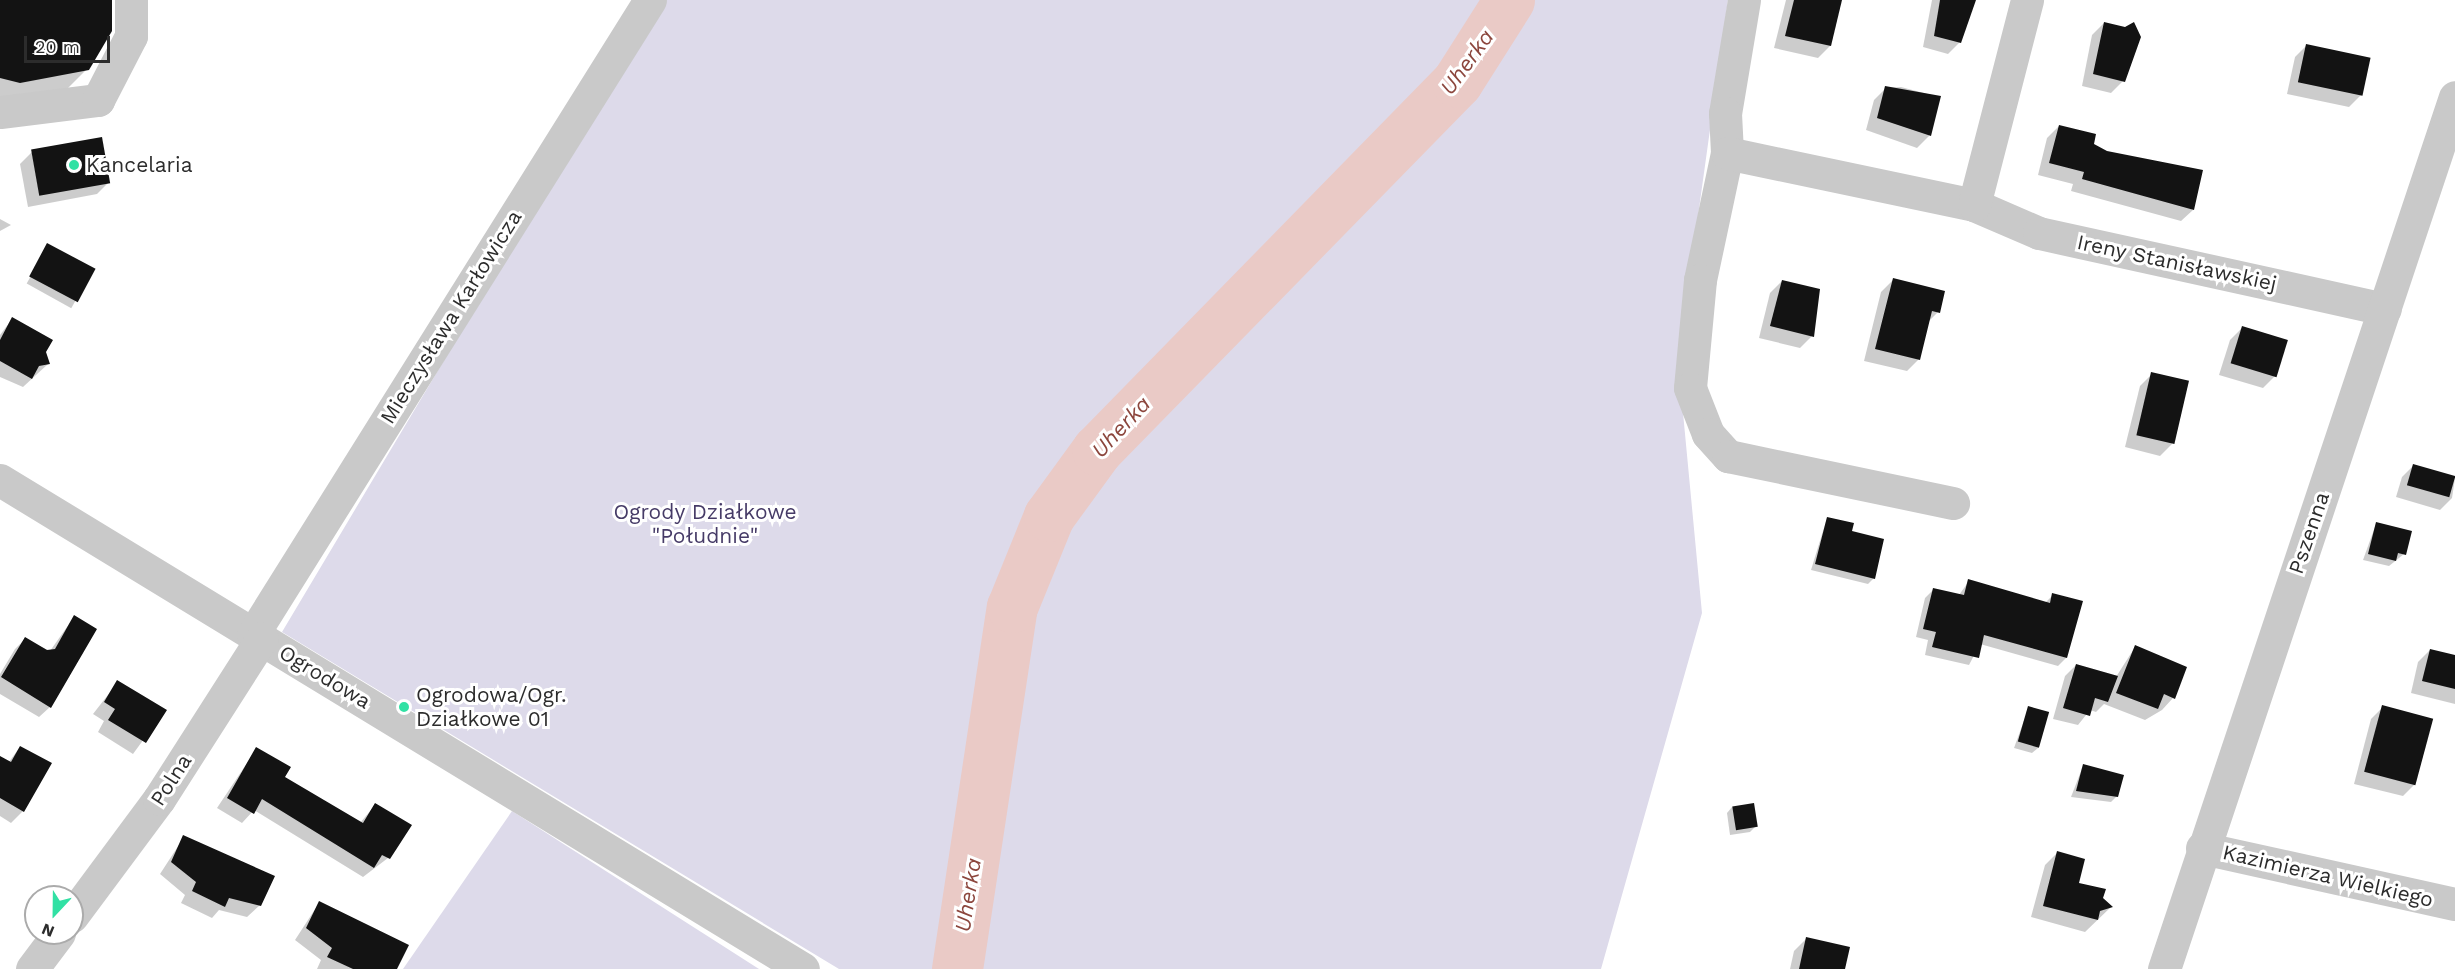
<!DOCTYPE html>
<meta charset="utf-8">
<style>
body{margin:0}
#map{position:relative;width:2455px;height:969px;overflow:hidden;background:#fff;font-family:"Work Sans",sans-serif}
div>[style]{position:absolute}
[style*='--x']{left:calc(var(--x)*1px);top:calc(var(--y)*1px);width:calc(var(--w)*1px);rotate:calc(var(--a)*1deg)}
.green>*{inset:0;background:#dddaea}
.shadow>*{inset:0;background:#0003;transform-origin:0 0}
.river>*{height:51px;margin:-25.5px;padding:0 25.5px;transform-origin:25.5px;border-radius:25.5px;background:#eacac6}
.building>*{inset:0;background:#131313;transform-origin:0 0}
.minor>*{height:33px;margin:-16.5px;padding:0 16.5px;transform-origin:16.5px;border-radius:16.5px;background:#c9c9c9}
.dots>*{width:16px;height:16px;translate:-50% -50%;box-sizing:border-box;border:3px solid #fff;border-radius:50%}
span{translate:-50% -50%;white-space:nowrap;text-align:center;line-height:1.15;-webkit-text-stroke:6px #fff;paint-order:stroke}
.poi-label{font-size:21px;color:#2c2c2c}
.left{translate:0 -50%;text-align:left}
.street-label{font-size:21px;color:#2c2c2c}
.park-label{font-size:21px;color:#463b67}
.water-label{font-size:22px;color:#8c463d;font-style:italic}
.north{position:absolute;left:24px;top:885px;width:60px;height:60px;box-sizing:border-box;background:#fff;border:2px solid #ababab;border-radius:50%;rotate:202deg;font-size:16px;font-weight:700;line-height:24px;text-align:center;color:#2c2c2c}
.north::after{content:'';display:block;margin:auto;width:21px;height:27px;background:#31e1a4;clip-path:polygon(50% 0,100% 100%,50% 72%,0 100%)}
.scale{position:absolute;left:24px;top:36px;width:86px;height:27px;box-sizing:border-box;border:3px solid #2c2c2c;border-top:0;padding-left:8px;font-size:18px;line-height:21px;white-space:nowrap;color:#2c2c2c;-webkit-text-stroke:4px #fff;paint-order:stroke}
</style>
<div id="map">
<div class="green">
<i style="clip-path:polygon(659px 0,1728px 0,1678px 360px,1702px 613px,1601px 969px,839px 969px,282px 632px)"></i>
<i style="clip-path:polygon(512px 811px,759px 969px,403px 969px)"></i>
</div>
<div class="shadow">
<i style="clip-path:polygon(0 0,111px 0,87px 69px,64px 92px,0 104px)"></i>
<i style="clip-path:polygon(1786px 0,1841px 0,1830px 46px,1818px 58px,1774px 48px)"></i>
<i style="clip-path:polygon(1932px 0,1974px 0,1960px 42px,1948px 54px,1923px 47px)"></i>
<i style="clip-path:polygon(2104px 23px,2123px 81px,2111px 93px,2082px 86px,2092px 35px)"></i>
<i style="clip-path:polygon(2307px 45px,2361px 95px,2349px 107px,2287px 94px,2295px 57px)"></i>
<i style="clip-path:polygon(1901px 87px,1939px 97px,1929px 136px,1917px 148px,1866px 130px,1874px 100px,1886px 88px)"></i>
<i style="clip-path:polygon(2059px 126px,2092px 145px,2193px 210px,2181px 221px,2071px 191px,2073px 184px,2038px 175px,2047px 138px)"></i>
<i style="clip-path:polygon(32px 152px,109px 182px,97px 194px,28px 207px,20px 164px)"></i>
<i style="clip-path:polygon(0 219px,11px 225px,0 231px)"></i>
<i style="left:48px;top:245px;width:51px;height:44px;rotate:29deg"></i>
<i style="clip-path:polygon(1893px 280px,1938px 312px,1928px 322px,1919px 359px,1907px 371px,1864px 361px,1881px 292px)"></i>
<i style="clip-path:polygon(1782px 281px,1812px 336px,1800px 348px,1759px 338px,1770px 293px)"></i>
<i style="clip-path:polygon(12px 319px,48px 364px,23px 387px,0 377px,0 335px)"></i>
<i style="clip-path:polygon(2242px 328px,2275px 376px,2263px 388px,2219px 375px,2230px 340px)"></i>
<i style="clip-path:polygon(2152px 374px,2172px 444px,2160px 456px,2125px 447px,2140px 386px)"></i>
<i style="clip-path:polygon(2414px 465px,2455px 478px,2452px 498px,2440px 510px,2396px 497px,2402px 477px)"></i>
<i style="clip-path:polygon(1827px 518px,1850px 532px,1874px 578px,1868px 584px,1811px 570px)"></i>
<i style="clip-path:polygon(2376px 524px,2404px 554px,2389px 566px,2363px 560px)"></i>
<i style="clip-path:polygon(1969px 581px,2045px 603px,2053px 595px,2066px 658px,2058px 666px,1980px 644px,1969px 665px,1925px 655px,1928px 640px,1916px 637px,1925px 598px,1934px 589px,1959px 595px)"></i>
<i style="clip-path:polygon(74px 617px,50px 707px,39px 717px,0 694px,0 674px,15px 649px,25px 639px,50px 651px)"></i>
<i style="clip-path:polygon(2135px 647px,2173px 698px,2162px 710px,2145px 720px,2104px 704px,2096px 712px,2090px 710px,2078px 725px,2053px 719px,2065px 676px,2076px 665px,2116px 677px)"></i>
<i style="clip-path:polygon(2430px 650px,2455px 656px,2455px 704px,2411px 693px,2418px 662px)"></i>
<i style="clip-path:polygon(118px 682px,165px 710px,133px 754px,98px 732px,104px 721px,93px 714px)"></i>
<i style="clip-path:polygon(2029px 707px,2038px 748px,2032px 753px,2014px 748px)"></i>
<i style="clip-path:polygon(2383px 707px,2415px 784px,2403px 796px,2354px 784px,2371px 719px)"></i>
<i style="clip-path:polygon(20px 747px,23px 811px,11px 823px,0 816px,0 774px)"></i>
<i style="clip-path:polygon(257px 748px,283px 777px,360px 823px,376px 804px,409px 825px,388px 858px,363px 877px,254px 810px,242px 823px,217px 808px)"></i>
<i style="clip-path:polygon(2083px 766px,2117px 796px,2111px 802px,2071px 797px)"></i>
<i style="clip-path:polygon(1732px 807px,1756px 826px,1750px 832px,1730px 835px,1727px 813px)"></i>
<i style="clip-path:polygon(184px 837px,260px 905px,247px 917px,219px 910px,212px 918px,181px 903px,185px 895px,160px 874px)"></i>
<i style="clip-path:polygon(2057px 853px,2078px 884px,2111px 907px,2085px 932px,2031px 917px,2045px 865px)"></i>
<i style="clip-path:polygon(319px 903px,395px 969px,317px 969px,321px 960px,295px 940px)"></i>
<i style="clip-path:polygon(1806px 939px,1844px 969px,1790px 969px,1794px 951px)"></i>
</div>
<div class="river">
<i style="--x:957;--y:969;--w:366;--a:-81.4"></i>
<i style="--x:1012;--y:607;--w:98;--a:-67.9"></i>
<i style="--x:1049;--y:516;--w:82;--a:-54"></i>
<i style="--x:1097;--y:450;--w:515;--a:-45.63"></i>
<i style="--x:1457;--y:82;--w:97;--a:-57.6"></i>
</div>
<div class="building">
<i style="clip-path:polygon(0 0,112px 0,112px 31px,89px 70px,20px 83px,0 78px)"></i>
<i style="clip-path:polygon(1794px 0,1842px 0,1831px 46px,1785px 36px)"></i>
<i style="clip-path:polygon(1940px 0,1976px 0,1961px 43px,1934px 36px)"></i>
<i style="clip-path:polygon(2104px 22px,2125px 27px,2134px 22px,2141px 37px,2125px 82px,2093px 74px)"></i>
<i style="left:2306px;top:44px;width:66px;height:39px;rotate:12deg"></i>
<i style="clip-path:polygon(1885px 86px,1941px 96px,1931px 136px,1877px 118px)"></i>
<i style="clip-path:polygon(2059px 125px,2096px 134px,2094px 144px,2107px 151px,2203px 170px,2194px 210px,2082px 179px,2084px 172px,2049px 163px)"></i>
<i style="left:102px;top:137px;width:47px;height:72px;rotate:80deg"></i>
<i style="left:47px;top:243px;width:55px;height:38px;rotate:28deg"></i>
<i style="clip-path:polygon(1893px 278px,1945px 291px,1940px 313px,1932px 311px,1920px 360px,1875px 349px)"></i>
<i style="clip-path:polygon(1782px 280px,1820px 289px,1814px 337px,1770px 326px)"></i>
<i style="clip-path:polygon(12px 317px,53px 340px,46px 352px,50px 364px,39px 366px,32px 379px,0 361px,0 340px)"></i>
<i style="left:2242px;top:326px;width:48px;height:39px;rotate:17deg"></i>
<i style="left:2151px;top:372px;width:39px;height:65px;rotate:13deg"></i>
<i style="left:2413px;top:464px;width:44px;height:22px;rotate:16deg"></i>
<i style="clip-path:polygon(1827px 517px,1854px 523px,1852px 531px,1884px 539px,1875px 579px,1815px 564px)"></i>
<i style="clip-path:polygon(2376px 522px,2412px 531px,2406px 555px,2398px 553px,2396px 561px,2368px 554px)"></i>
<i style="clip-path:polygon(1968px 579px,2050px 603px,2052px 593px,2083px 601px,2067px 658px,1984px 635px,1979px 658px,1932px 647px,1936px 632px,1923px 629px,1933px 588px,1964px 595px)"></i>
<i style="clip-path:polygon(74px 615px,97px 629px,51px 708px,1px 677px,25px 637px,47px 650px,55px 649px)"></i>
<i style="clip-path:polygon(2135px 645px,2187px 667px,2175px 699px,2164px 694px,2158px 709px,2116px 693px)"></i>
<i style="clip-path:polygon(2430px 649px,2455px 655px,2455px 689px,2422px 681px)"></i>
<i style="clip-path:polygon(2076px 664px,2118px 676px,2108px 702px,2095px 698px,2090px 716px,2063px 708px)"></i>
<i style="clip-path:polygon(117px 680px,167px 710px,146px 743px,108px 720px,115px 709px,104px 702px)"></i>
<i style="left:2382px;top:705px;width:53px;height:69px;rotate:15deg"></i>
<i style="left:2028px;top:706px;width:22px;height:37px;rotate:16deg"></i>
<i style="clip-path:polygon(20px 746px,52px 763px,24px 812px,0 798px,0 756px,11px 762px)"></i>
<i style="clip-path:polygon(256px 747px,291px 767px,285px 777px,363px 823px,375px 803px,412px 825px,390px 859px,382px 855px,374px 868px,262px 799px,254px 814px,227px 798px)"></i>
<i style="clip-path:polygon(2083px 764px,2124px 775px,2118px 797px,2076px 791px)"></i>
<i style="left:1754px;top:803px;width:24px;height:22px;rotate:81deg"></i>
<i style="clip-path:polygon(183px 835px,275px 876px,261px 906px,229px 898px,225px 907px,192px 891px,196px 882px,171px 862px)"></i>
<i style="clip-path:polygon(2057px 851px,2085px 859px,2079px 883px,2106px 889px,2103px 898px,2113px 907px,2100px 911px,2098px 920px,2043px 906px)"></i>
<i style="clip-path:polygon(319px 901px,409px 945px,397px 969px,353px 969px,327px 957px,332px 948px,306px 928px)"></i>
<i style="clip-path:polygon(1806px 937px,1850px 947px,1845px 969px,1799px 969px)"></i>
</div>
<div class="minor">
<i style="--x:1744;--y:0;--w:115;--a:99.5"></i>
<i style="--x:1725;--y:113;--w:40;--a:87.1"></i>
<i style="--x:1727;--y:153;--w:130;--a:102"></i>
<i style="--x:1700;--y:280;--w:108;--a:95.3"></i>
<i style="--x:1690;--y:388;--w:49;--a:68.6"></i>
<i style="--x:1708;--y:434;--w:30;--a:48"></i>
<i style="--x:1728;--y:456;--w:230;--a:11.8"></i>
<i style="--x:0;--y:112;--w:99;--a:-7"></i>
<i style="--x:98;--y:100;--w:72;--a:-62.7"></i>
<i style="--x:131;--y:36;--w:36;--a:-90"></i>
<i style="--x:1727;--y:153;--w:252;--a:11.9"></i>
<i style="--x:1974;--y:205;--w:71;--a:23.3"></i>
<i style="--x:2039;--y:233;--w:354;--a:12.4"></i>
<i style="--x:1974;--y:205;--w:212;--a:-75.5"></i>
<i style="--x:0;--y:480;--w:940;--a:31.34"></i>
<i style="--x:253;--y:634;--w:748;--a:-57.95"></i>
<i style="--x:2202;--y:848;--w:259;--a:12.5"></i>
<i style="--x:72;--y:916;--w:146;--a:-53.4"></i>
<i style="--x:159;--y:799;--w:191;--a:-57.4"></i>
<i style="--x:32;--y:969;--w:45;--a:-53.1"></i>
<i style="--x:2164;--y:969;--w:919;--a:-71.55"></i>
</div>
<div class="dots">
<i style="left:74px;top:165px;background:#31e1a4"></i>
<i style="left:404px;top:707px;background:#31e1a4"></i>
</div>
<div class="poi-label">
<span class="left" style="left:86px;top:165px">Kancelaria</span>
<span class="left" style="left:416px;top:707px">Ogrodowa/Ogr.<br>Działkowe 01</span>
</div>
<div class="street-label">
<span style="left:2177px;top:263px;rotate:12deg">Ireny Stanisławskiej</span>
<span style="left:451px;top:317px;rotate:-58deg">Mieczysława Karłowicza</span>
<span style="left:2309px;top:533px;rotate:-71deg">Pszenna</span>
<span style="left:325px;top:677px;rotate:31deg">Ogrodowa</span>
<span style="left:171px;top:780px;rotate:-57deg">Polna</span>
<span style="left:2328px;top:876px;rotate:13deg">Kazimierza Wielkiego</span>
</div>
<div class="park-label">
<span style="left:705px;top:524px">Ogrody Działkowe<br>"Południe"</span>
</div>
<div class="water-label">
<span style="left:1467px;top:62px;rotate:-54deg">Uherka</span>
<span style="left:1121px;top:427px;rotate:-47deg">Uherka</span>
<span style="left:968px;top:895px;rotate:-81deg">Uherka</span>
</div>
<div class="north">N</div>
<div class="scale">20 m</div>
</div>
